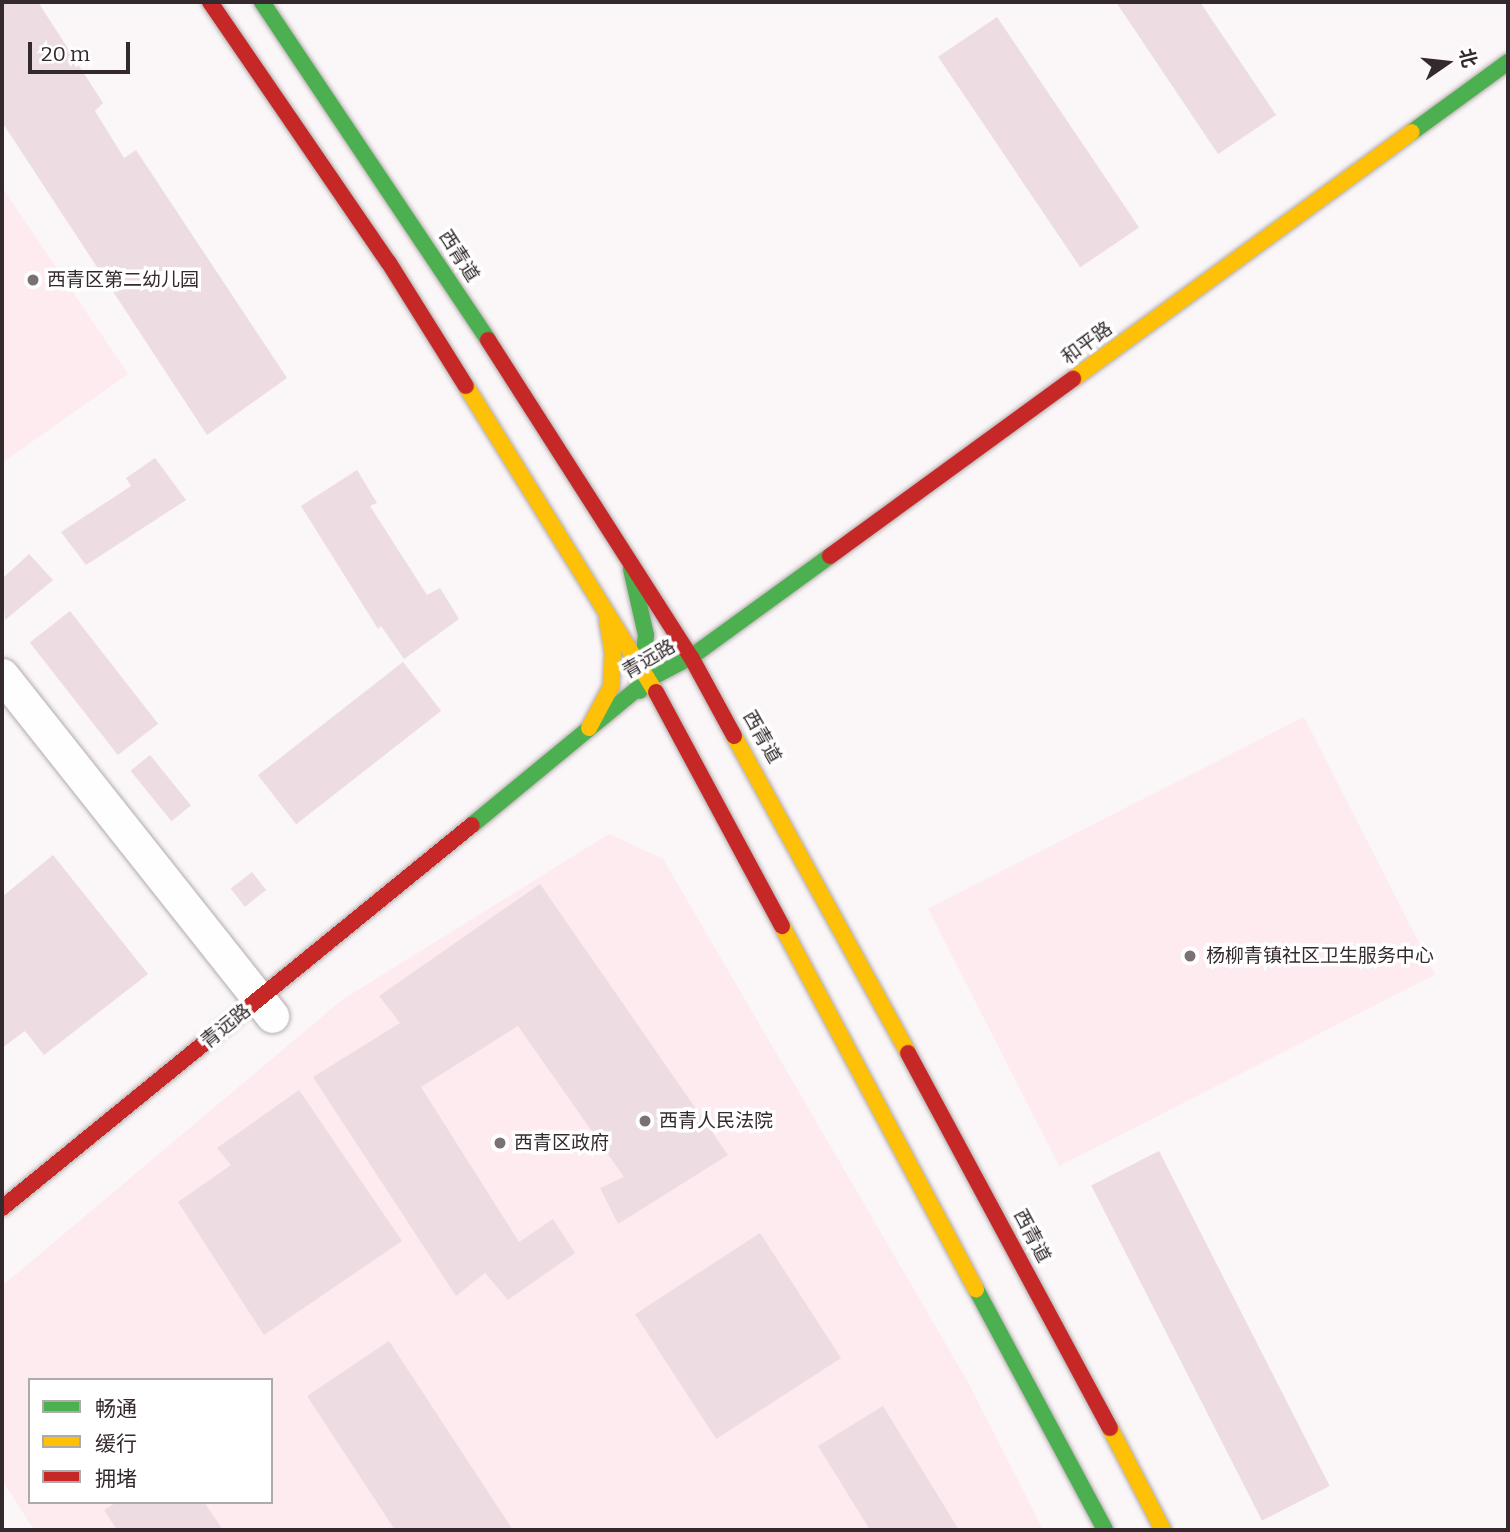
<!DOCTYPE html>
<meta charset="utf-8">
<style>
body{margin:0}
#map{position:relative;width:1510px;height:1532px;overflow:hidden;background:#fbf6f7;font-family:Bitter,"Noto Sans SC",serif}
div>[style]{position:absolute}
[style*='--x']{left:calc(var(--x)*1px);top:calc(var(--y)*1px);width:calc(var(--w)*1px);rotate:calc(var(--a)*1deg)}
.built>*{inset:0;background:#fdebef;transform-origin:0 0}
.building>*{inset:0;background:#eddce1;transform-origin:0 0}
.roads{filter:drop-shadow(0 0 2px #b1abac) drop-shadow(0 0 2px #b1abac)}
.street>*{height:33px;margin:-16.5px;padding:0 16.5px;transform-origin:16.5px;border-radius:16.5px;background:#fefefe}
.fast>*{height:16px;margin:-8px;padding:0 8px;transform-origin:8px;border-radius:8px;background:#4caf50}
.slow>*{height:16px;margin:-8px;padding:0 8px;transform-origin:8px;border-radius:8px;background:#ffc107}
.jam>*{height:16px;margin:-8px;padding:0 8px;transform-origin:8px;border-radius:8px;background:#c62828}
.dots>*{width:19px;height:19px;translate:-50% -50%;box-sizing:border-box;border:4px solid #fff;border-radius:50%}
span{translate:-50% -50%;white-space:nowrap;text-align:center;line-height:1.15;-webkit-text-stroke:7px #fff;paint-order:stroke}
.street-label{font-size:19px;color:#342a2d}
.poi-label{font-size:19px;color:#342a2d}
.left{translate:0 -50%;text-align:left}
.frame{position:absolute;inset:0;border:4px solid #342a2d;pointer-events:none}
.legend{position:absolute;left:28px;top:1378px;width:245px;height:126px;box-sizing:border-box;background:#fff;border:2px solid #aeaaab;margin:0;padding:9px 12px;list-style:none;font-size:21px;color:#342a2d}
.legend li{display:flex;align-items:center;gap:14px;height:35px}
.legend b{width:35px;border:2px solid #aeaaab}
.north{position:absolute;left:1412px;top:28px;width:70px;height:70px;-webkit-text-stroke:5px #fff;paint-order:stroke;rotate:76deg;font-size:19px;font-weight:700;line-height:28px;text-align:center;color:#342a2d}
.north::after{content:'';display:block;margin:auto;width:24px;height:32px;background:#342a2d;clip-path:polygon(50% 0,100% 100%,50% 72%,0 100%)}
.scale{position:absolute;left:28px;top:42px;width:102px;height:32px;box-sizing:border-box;border:4px solid #342a2d;border-top:0;padding-left:9px;font-size:21px;line-height:24px;white-space:nowrap;color:#342a2d;-webkit-text-stroke:5px #fff;paint-order:stroke}
</style>
<div id="map">
<div class="built">
<i style="clip-path:polygon(2px 187px,128px 374px,2px 463px)"></i>
<i style="left:1304px;top:717px;width:289px;height:422px;rotate:63deg"></i>
<i style="clip-path:polygon(evenodd,609px 834px,663px 859px,969px 1384px,1043px 1530px,34px 1530px,2px 1480px,2px 1286px,342px 1000px,609px 834px,30px 1380px,271px 1380px,271px 1502px,30px 1502px,30px 1380px)"></i>
</div>
<div class="building">
<i style="clip-path:polygon(2px 2px,38px 2px,103px 103px,95px 111px,124px 158px,136px 150px,287px 378px,207px 435px,2px 122px)"></i>
<i style="clip-path:polygon(1116px 2px,1200px 2px,1276px 115px,1218px 154px)"></i>
<i style="left:997px;top:17px;width:254px;height:71px;rotate:56deg"></i>
<i style="clip-path:polygon(155px 458px,186px 500px,86px 565px,61px 532px,131px 486px,126px 478px)"></i>
<i style="clip-path:polygon(357px 470px,377px 503px,370px 506px,427px 595px,440px 588px,459px 619px,404px 659px,381px 626px,378px 629px,301px 506px)"></i>
<i style="clip-path:polygon(29px 554px,53px 580px,5px 620px,2px 579px)"></i>
<i style="left:70px;top:611px;width:143px;height:51px;rotate:52deg"></i>
<i style="left:403px;top:662px;width:62px;height:184px;rotate:52deg"></i>
<i style="left:150px;top:755px;width:65px;height:25px;rotate:51deg"></i>
<i style="clip-path:polygon(53px 855px,148px 974px,44px 1055px,25px 1031px,2px 1048px,2px 897px)"></i>
<i style="left:252px;top:872px;width:23px;height:27px;rotate:52deg"></i>
<i style="clip-path:polygon(540px 884px,728px 1155px,618px 1224px,600px 1188px,624px 1177px,518px 1026px,421px 1087px,519px 1242px,553px 1219px,575px 1253px,508px 1300px,485px 1273px,456px 1296px,313px 1077px,400px 1023px,379px 996px)"></i>
<i style="clip-path:polygon(299px 1090px,402px 1241px,264px 1335px,178px 1202px,231px 1165px,217px 1148px)"></i>
<i style="left:1159px;top:1151px;width:376px;height:76px;rotate:63deg"></i>
<i style="left:760px;top:1233px;width:149px;height:149px;rotate:57deg"></i>
<i style="clip-path:polygon(389px 1341px,513px 1530px,395px 1530px,307px 1396px)"></i>
<i style="clip-path:polygon(883px 1406px,959px 1530px,870px 1530px,818px 1446px)"></i>
<i style="clip-path:polygon(117px 1502px,204px 1502px,223px 1530px,117px 1530px,104px 1510px)"></i>
</div>
<div class="roads">
<div class="street">
<i style="--x:2;--y:675;--w:435;--a:51.6"></i>
</div>
<div class="fast">
<i style="--x:262;--y:2;--w:407;--a:56.2"></i>
<i style="--x:1412;--y:132;--w:119;--a:-36.1"></i>
<i style="--x:631;--y:569;--w:68;--a:77.2"></i>
<i style="--x:646;--y:635;--w:56;--a:96.1"></i>
<i style="--x:472;--y:825;--w:229;--a:-39.5"></i>
<i style="--x:649;--y:679;--w:47;--a:-27.6"></i>
<i style="--x:691;--y:657;--w:172;--a:-36"></i>
<i style="--x:976;--y:1289;--w:273;--a:61.8"></i>
</div>
<div class="slow">
<i style="--x:1073;--y:379;--w:419;--a:-36.1"></i>
<i style="--x:466;--y:386;--w:360;--a:58.2"></i>
<i style="--x:589;--y:728;--w:47;--a:-61.8"></i>
<i style="--x:611;--y:687;--w:33;--a:-87"></i>
<i style="--x:613;--y:654;--w:35;--a:-100"></i>
<i style="--x:734;--y:736;--w:362;--a:61.2"></i>
<i style="--x:782;--y:926;--w:412;--a:61.9"></i>
<i style="--x:1110;--y:1428;--w:115;--a:62.5"></i>
</div>
<div class="jam">
<i style="--x:210;--y:2;--w:316;--a:55.6"></i>
<i style="--x:389;--y:263;--w:145;--a:58"></i>
<i style="--x:488;--y:340;--w:376;--a:57.4"></i>
<i style="--x:691;--y:657;--w:90;--a:61.4"></i>
<i style="--x:830;--y:556;--w:301;--a:-36.1"></i>
<i style="--x:656;--y:692;--w:266;--a:61.7"></i>
<i style="--x:908;--y:1053;--w:426;--a:61.7"></i>
<i style="--x:2;--y:1208;--w:606;--a:-39.18"></i>
</div>
</div>
<div class="dots">
<i style="left:33px;top:280px;background:#7a7174"></i>
<i style="left:1190px;top:956px;background:#7a7174"></i>
<i style="left:645px;top:1121px;background:#7a7174"></i>
<i style="left:500px;top:1143px;background:#7a7174"></i>
</div>
<div class="street-label">
<span style="left:459px;top:256px;rotate:57deg">西青道</span>
<span style="left:1087px;top:343px;rotate:-36deg">和平路</span>
<span style="left:649px;top:659px;rotate:-30deg">青远路</span>
<span style="left:762px;top:737px;rotate:60deg">西青道</span>
<span style="left:226px;top:1026px;rotate:-39deg">青远路</span>
<span style="left:1032px;top:1236px;rotate:62deg">西青道</span>
</div>
<div class="poi-label">
<span class="left" style="left:47px;top:280px">西青区第二幼儿园</span>
<span class="left" style="left:1206px;top:956px">杨柳青镇社区卫生服务中心</span>
<span class="left" style="left:659px;top:1121px">西青人民法院</span>
<span class="left" style="left:514px;top:1143px">西青区政府</span>
</div>
<div class="frame"></div>
<ul class="legend">
<li><b style="height:9px;background:#4caf50"></b>畅通</li>
<li><b style="height:9px;background:#ffc107"></b>缓行</li>
<li><b style="height:9px;background:#c62828"></b>拥堵</li>
</ul>
<div class="north">北</div>
<div class="scale">20 m</div>
</div>
